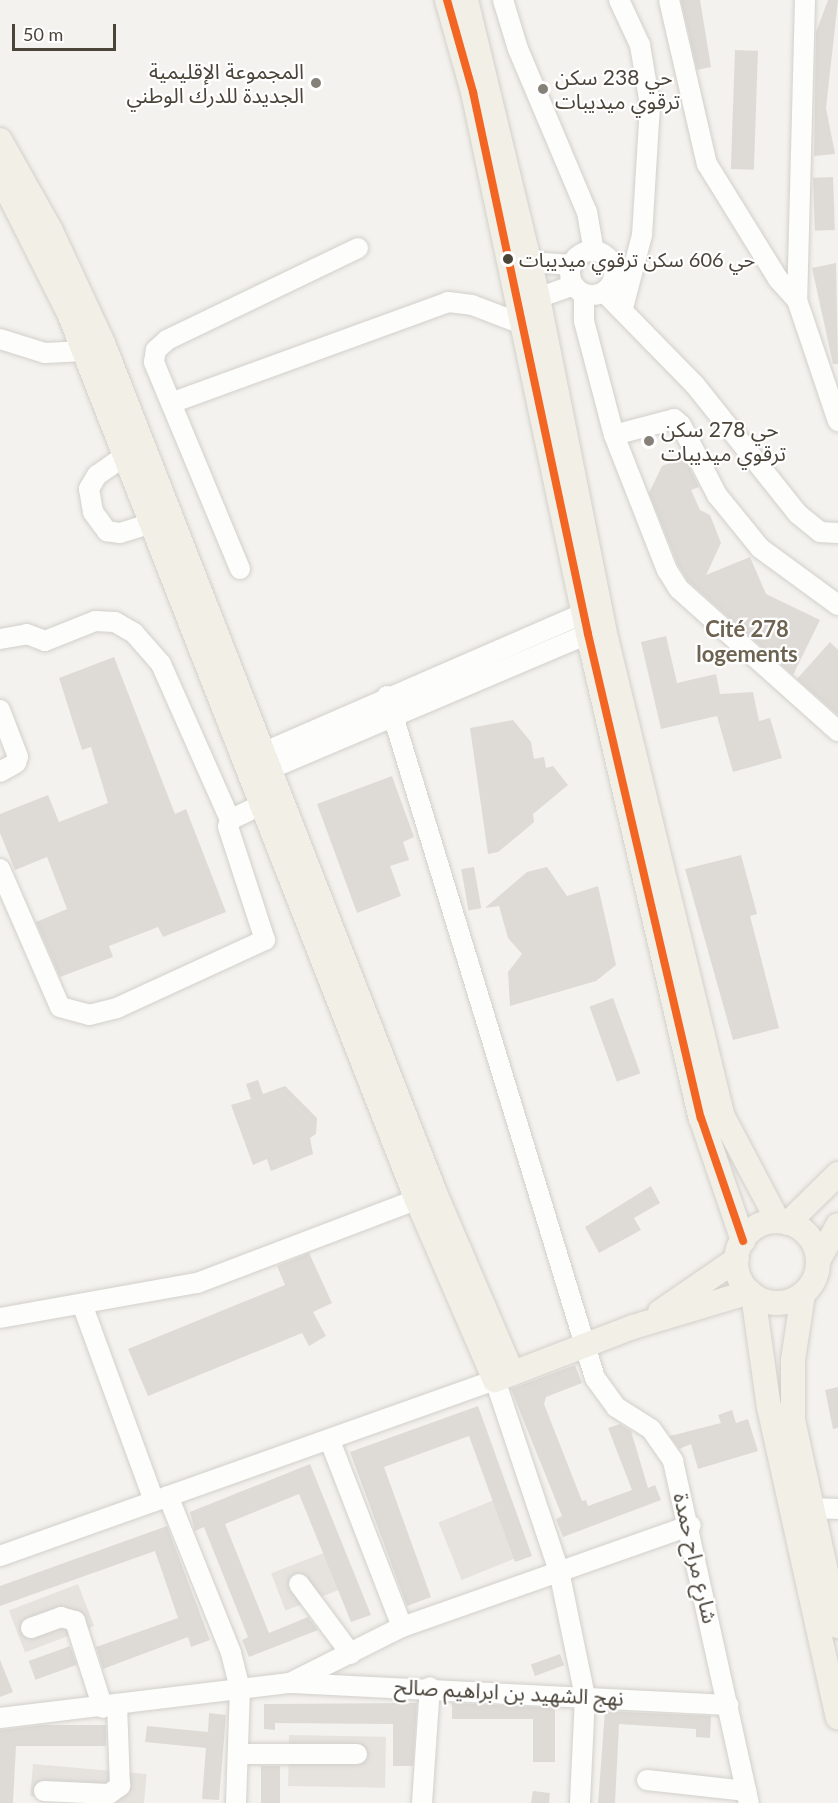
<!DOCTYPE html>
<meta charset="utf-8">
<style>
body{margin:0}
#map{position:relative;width:838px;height:1803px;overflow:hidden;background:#f4f2ee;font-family:Lato,"Noto Sans Arabic",sans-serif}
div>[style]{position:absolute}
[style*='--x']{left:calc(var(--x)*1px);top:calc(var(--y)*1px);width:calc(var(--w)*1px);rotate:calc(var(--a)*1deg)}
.parking>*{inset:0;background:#e6e3df;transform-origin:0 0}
.building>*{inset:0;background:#dedbd6;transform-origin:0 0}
.roads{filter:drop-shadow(0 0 2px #d2d0cb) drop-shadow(0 0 2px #d2d0cb)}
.minor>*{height:20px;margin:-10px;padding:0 10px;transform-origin:10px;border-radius:10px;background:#fdfdfc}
.minor>.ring{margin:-10px;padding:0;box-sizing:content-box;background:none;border:20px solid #fdfdfc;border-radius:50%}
.major>*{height:24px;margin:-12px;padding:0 12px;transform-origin:12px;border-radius:12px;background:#f2efe6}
.major>.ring{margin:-12px;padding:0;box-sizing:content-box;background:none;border:24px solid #f2efe6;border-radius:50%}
.bus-1>*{height:8px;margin:-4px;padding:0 4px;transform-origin:4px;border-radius:4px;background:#f26522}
.dots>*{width:16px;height:16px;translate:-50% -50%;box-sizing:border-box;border:3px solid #fff;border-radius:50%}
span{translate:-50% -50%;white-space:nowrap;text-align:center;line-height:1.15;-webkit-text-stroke:4.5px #fff;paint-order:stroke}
.bus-label{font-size:20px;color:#4b4439}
.left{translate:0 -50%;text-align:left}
.poi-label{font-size:21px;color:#4b4439}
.right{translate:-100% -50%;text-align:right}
.street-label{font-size:21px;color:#4b4439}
.neighbourhood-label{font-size:22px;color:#6e6250;font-weight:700}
.scale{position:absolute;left:12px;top:24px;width:104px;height:27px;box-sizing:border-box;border:3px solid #4b4439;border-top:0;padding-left:8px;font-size:18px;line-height:21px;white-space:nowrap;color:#4b4439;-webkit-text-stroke:4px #fff;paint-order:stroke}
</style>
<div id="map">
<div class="parking">
<i style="left:494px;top:1500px;width:62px;height:60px;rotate:68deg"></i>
<i style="left:329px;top:1551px;width:40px;height:62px;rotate:69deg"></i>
<i style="left:78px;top:1584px;width:45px;height:74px;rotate:69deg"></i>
<i style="left:289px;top:1735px;width:97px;height:51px;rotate:1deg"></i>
<i style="left:33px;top:1764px;width:114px;height:32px;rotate:5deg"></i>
</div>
<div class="building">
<i style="clip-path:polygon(681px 0,700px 0,711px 67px,697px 70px)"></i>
<i style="clip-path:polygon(828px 0,838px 0,826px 108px,835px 154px,814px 156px,816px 32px)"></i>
<i style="left:735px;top:50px;width:23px;height:119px;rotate:2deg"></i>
<i style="left:833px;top:177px;width:53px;height:20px;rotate:88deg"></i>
<i style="clip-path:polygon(836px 263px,838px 364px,833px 364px,812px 268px)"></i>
<i style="clip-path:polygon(684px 457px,699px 487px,691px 490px,700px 510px,710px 515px,721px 543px,706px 575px,750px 557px,766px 594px,820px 620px,793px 675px,688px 581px,678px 565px,649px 493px,662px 466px)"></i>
<i style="clip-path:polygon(666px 636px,677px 683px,716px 674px,720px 694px,753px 692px,759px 721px,770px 718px,782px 758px,733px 772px,717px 716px,661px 729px,641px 642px)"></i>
<i style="clip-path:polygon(830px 642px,838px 650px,838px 715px,797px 679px)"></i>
<i style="clip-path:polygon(114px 657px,175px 814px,186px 809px,226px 912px,163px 937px,158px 927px,109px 946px,113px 957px,60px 977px,36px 922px,67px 909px,47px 857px,15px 870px,0 833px,0 814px,48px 795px,59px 822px,108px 803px,91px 747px,82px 750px,59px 678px)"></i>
<i style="clip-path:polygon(513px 720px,531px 742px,534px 759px,544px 757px,546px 768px,553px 766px,568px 785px,533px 814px,534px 822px,520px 834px,498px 852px,488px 854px,470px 728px)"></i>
<i style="clip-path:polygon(392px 776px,414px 837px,403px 842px,409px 860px,390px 866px,401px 896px,357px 913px,317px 804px)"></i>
<i style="clip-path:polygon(741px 855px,757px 914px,750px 916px,779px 1028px,733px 1040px,685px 869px)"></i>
<i style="left:474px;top:867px;width:42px;height:13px;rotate:80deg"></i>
<i style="clip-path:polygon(547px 867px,567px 896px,598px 886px,616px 965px,596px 981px,510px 1006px,508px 972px,522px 954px,508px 938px,499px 906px,485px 908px,527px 872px)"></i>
<i style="left:613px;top:998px;width:80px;height:25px;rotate:70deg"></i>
<i style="clip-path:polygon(258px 1080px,263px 1094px,285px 1086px,317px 1118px,316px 1134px,310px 1138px,313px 1154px,271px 1171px,267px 1159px,253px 1165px,231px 1105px,251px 1099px,246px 1084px)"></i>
<i style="clip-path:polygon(651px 1186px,660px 1203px,634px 1218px,641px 1230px,599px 1253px,585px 1227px)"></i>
<i style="clip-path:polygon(309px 1253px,332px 1303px,313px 1312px,326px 1336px,309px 1346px,302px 1333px,148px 1396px,128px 1349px,285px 1285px,277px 1266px)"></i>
<i style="clip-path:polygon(575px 1365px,582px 1383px,546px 1397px,544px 1404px,582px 1501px,586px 1500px,588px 1506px,632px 1490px,608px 1428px,620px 1424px,631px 1431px,648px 1488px,655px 1485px,661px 1500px,563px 1537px,556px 1519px,562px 1516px,511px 1389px)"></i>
<i style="clip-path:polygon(838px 1387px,838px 1428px,833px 1429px,825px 1390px)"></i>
<i style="clip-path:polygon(478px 1406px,532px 1556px,515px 1562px,469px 1436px,384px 1467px,431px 1597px,407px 1606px,350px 1452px)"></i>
<i style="clip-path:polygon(732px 1410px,736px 1423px,748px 1419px,758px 1451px,698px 1469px,691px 1444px,679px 1449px,670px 1436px,721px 1423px,718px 1415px)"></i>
<i style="clip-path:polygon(310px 1464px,371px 1615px,351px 1622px,299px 1494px,225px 1524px,269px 1633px,308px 1617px,318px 1630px,249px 1657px,242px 1640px,248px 1637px,204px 1527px,195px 1531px,190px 1512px)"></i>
<i style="clip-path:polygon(167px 1526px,210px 1640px,191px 1647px,188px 1637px,103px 1669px,96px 1647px,178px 1618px,155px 1551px,0 1606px,0 1586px)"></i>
<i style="left:70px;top:1646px;width:20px;height:44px;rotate:70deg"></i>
<i style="left:560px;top:1654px;width:12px;height:31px;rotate:70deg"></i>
<i style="clip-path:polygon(0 1660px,13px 1692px,0 1697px)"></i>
<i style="clip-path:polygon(417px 1703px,413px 1766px,393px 1766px,393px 1724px,275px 1723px,275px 1730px,264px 1729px,264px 1704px)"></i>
<i style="clip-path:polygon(452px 1703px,555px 1708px,555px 1762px,533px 1762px,533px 1719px,452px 1719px)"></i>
<i style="clip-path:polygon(605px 1711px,711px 1716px,710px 1738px,696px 1737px,696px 1729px,619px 1724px,615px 1803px,598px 1803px)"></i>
<i style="clip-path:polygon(209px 1713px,226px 1715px,219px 1800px,202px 1799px,206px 1748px,145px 1742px,147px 1726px,208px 1732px)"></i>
<i style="clip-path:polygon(42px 1725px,106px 1725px,106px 1746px,16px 1746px,13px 1803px,0 1803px,0 1730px)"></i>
<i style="left:261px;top:1766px;width:19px;height:37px"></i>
<i style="clip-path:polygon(533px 1791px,550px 1793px,549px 1803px,531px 1803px)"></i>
</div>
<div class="roads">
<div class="minor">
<i style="--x:503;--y:0;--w:51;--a:73"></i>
<i style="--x:518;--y:49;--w:177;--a:67.1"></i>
<i style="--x:587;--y:212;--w:40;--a:80"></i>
<i style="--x:619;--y:0;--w:50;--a:65"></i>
<i style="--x:640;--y:45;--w:61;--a:80.5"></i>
<i style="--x:650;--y:105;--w:130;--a:93.5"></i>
<i style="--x:642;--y:235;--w:75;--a:104.6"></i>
<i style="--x:669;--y:0;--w:168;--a:77"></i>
<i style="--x:707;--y:164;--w:135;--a:58.3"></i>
<i style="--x:778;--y:279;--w:28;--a:48"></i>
<i style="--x:805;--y:0;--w:300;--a:91.5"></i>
<i style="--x:797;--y:300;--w:128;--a:71.3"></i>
<i class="ring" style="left:570px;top:251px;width:24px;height:24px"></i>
<i style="--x:530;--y:262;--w:42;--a:4.1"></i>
<i style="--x:604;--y:292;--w:130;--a:45.6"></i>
<i style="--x:695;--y:385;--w:165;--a:51.4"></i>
<i style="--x:798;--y:514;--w:28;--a:39"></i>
<i style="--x:820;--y:532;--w:18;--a:3"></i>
<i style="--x:584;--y:294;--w:27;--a:90"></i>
<i style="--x:584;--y:321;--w:118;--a:75.3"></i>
<i style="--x:614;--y:435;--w:145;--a:68.6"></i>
<i style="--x:667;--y:570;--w:22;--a:58"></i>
<i style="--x:679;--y:589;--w:213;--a:41.8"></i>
<i style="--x:538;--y:298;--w:38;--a:-20"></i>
<i style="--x:0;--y:339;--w:47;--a:17.3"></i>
<i style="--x:45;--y:353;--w:40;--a:-2.9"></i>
<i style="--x:171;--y:403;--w:295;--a:-20"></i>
<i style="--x:448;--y:302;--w:24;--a:7"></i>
<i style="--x:472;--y:305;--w:53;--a:20.8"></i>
<i style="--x:614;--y:435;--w:62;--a:-14.9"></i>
<i style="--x:674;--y:419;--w:9;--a:41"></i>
<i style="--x:681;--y:425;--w:79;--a:62.8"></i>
<i style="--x:717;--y:495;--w:68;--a:50.9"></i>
<i style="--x:760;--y:548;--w:97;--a:36.2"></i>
<i style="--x:126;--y:455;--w:35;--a:145"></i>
<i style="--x:97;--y:475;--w:16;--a:120"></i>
<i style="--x:89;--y:489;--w:23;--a:80"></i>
<i style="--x:93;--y:512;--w:24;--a:54"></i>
<i style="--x:107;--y:531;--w:13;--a:9"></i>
<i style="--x:120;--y:533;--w:34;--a:-17"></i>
<i style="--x:240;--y:569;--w:224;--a:-112.6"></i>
<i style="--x:154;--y:362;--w:12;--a:-81"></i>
<i style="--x:156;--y:350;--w:15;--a:-42"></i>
<i style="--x:167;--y:340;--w:212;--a:-25.7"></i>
<i style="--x:0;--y:639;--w:27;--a:-10"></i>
<i style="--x:27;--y:634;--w:19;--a:21"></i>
<i style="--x:45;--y:641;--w:54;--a:-21.8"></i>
<i style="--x:95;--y:621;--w:20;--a:3"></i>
<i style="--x:115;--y:622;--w:22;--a:30"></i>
<i style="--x:134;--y:633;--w:41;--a:48.9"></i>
<i style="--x:161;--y:664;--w:171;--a:66.1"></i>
<i style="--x:387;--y:696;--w:713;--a:73.04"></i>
<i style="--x:595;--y:1378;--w:36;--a:54"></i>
<i style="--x:616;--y:1407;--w:41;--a:32.2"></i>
<i style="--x:651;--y:1429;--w:39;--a:55"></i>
<i style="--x:673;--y:1461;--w:350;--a:77.5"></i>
<i style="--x:0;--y:710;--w:50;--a:69"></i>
<i style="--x:18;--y:757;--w:6;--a:108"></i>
<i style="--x:16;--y:763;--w:18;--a:151"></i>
<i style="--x:251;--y:758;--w:363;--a:-23.5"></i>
<i style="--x:258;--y:774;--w:358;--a:-23"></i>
<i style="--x:0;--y:869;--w:150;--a:66.5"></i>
<i style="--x:60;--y:1007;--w:30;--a:15"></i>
<i style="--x:89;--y:1015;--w:29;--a:-14"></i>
<i style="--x:117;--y:1008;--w:163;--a:-24.7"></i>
<i style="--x:265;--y:940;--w:119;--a:-108.1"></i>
<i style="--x:228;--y:827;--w:7;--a:-74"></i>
<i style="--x:230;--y:820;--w:37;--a:-26"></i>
<i style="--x:82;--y:1304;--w:210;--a:69.9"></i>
<i style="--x:0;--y:1318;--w:200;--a:-10.1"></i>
<i style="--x:197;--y:1283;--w:248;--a:-20.8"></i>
<i style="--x:330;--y:1441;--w:199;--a:68.8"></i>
<i style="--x:168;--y:1496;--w:169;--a:68.1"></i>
<i style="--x:231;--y:1653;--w:36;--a:76"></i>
<i style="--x:240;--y:1688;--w:115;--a:92"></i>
<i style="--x:811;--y:1508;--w:27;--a:2"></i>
<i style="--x:0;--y:1556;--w:525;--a:-19.57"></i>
<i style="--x:495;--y:1380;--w:201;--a:71.5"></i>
<i style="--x:559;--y:1571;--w:128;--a:78.3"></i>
<i style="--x:585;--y:1696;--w:107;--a:92.7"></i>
<i style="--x:299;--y:1584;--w:87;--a:53.4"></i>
<i style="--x:31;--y:1628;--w:32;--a:-20"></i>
<i style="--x:61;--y:1617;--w:15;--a:16"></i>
<i style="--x:75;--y:1621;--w:91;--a:72.2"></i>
<i style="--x:292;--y:1683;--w:437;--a:2.9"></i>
<i style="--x:0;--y:1718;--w:292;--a:-6.9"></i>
<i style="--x:290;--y:1683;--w:125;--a:-26.6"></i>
<i style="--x:402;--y:1627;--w:306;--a:-19.4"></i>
<i style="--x:239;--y:1754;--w:118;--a:0"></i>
<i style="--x:647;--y:1780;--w:100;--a:6.3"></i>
<i style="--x:44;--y:1791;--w:65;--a:2.6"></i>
<i style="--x:109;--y:1794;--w:14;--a:-36"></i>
<i style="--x:120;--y:1786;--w:80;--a:-92.1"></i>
<i style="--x:422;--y:1803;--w:116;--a:-86.1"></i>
</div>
<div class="major">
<i style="--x:447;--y:0;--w:96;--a:74.2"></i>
<i style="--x:473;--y:92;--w:554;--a:78.02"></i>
<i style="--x:588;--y:634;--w:497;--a:76.9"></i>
<i style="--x:701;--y:1118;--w:130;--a:71.1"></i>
<i style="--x:466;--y:0;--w:307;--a:76.4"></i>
<i style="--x:538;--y:298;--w:351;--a:78.7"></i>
<i style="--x:607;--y:642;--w:487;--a:76.3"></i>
<i style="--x:722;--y:1115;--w:120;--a:62.2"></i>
<i style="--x:0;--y:140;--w:104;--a:60.7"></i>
<i style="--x:51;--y:231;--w:123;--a:65.1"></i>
<i style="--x:103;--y:343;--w:913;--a:68.66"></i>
<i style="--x:435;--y:1193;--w:196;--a:66.8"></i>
<i style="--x:0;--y:176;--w:153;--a:63.3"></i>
<i style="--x:69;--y:313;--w:953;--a:68.58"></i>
<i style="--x:417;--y:1200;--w:196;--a:66.6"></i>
<i style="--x:495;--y:1380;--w:148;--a:-21"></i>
<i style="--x:633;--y:1327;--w:122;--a:-16.7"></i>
<i class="ring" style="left:736px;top:1221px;width:58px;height:58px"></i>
<i style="--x:788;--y:1223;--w:70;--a:-44.4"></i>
<i style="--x:818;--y:1261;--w:41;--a:-60.9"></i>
<i style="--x:803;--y:1294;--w:67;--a:98.6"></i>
<i style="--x:793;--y:1360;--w:60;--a:90"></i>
<i style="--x:793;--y:1420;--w:211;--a:77.7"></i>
<i style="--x:753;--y:1295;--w:113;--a:81.9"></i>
<i style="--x:769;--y:1407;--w:318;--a:77.5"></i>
<i style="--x:660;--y:1312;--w:93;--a:-34.5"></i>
</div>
</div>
<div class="bus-1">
<i style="--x:447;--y:0;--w:96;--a:74.2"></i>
<i style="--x:473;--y:92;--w:554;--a:78.02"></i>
<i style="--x:588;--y:634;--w:497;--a:76.9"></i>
<i style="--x:701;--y:1118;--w:130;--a:71.1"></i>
</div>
<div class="dots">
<i style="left:316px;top:83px;background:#868178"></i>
<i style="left:543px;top:89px;background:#868178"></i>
<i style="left:508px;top:259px;background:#4b4439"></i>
<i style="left:649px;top:441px;background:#868178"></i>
</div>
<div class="bus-label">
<span class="left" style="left:519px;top:259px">حي 606 سكن ترقوي ميديبات</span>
</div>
<div class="poi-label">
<span class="right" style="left:304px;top:83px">المجموعة الإقليمية<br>الجديدة للدرك الوطني</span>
<span class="left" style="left:555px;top:89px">حي 238 سكن<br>ترقوي ميديبات</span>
<span class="left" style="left:661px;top:441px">حي 278 سكن<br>ترقوي ميديبات</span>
</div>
<div class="street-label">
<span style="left:696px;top:1558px;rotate:77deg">شارع مراح حمدة</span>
<span style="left:509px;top:1692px;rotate:3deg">نهج الشهيد بن ابراهيم صالح</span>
</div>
<div class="neighbourhood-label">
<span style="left:747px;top:641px">Cité 278<br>logements</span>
</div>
<div class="scale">50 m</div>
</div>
